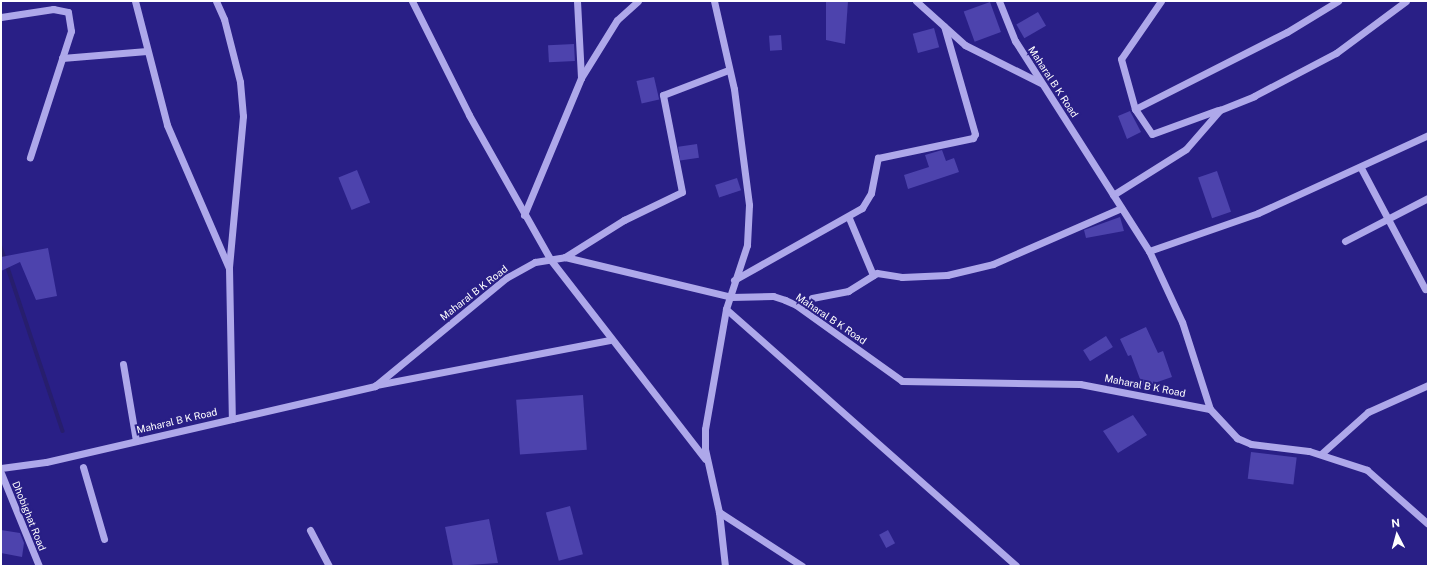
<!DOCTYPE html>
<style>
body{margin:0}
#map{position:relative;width:1429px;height:567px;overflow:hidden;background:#291f86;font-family:"Public Sans",sans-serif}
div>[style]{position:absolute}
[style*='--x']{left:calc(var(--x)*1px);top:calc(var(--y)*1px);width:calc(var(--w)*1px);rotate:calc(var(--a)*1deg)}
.stream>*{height:3.5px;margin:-1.75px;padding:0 1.75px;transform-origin:1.75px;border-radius:1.75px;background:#271e6d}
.building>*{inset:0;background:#4d43ad;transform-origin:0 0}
.minor>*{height:7px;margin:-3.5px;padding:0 3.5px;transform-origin:3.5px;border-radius:3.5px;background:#aea8ea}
span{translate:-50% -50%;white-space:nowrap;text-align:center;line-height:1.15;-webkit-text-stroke:4px #291f86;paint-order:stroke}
.street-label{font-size:10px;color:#fff}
.frame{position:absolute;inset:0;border:2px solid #fff;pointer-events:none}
.north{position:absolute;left:1377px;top:515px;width:40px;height:40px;-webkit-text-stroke:3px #291f86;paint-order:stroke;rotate:354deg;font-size:11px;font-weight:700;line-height:16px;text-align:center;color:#fff}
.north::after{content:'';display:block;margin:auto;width:14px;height:18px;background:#fff;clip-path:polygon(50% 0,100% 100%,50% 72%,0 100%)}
</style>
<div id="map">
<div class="stream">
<i style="--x:1;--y:247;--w:194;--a:71.4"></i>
</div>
<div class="building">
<i style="clip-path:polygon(826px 1px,848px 1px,845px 44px,826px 40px)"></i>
<i style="left:990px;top:2px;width:32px;height:28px;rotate:70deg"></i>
<i style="left:1038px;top:12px;width:16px;height:25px;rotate:60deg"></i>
<i style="left:934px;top:28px;width:20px;height:22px;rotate:75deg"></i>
<i style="left:781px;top:35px;width:15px;height:12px;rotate:86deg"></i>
<i style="left:574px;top:44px;width:17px;height:26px;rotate:87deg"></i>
<i style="left:654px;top:77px;width:23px;height:18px;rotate:77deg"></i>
<i style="clip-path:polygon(1130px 111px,1141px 132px,1127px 139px,1118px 116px)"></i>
<i style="left:697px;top:144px;width:14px;height:19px;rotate:82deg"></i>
<i style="clip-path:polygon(942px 150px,946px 161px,954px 158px,959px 172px,908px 189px,904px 175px,929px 167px,925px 155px)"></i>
<i style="left:357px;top:170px;width:35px;height:20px;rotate:68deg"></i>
<i style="left:1217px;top:171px;width:43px;height:20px;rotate:71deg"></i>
<i style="left:737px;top:178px;width:13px;height:23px;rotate:72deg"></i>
<i style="clip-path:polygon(1120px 217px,1124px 231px,1086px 238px,1084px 230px)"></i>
<i style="clip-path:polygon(48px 248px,57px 296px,36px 300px,20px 262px,1px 271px,1px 257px)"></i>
<i style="clip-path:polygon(1146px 327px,1158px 353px,1163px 351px,1172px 377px,1143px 387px,1131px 355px,1128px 356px,1120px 339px)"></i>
<i style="left:1106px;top:336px;width:13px;height:27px;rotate:58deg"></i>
<i style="left:583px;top:395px;width:55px;height:67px;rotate:86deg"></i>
<i style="clip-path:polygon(1133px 415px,1147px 435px,1118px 453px,1103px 431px)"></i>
<i style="left:1251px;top:452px;width:46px;height:27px;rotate:7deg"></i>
<i style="left:570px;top:506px;width:50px;height:25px;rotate:75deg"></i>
<i style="clip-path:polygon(489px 519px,498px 563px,453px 566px,445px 527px)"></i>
<i style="clip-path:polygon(1px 530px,20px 533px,24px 543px,22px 557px,1px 553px)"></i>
<i style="left:888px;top:530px;width:15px;height:10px;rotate:62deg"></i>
</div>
<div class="minor">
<i style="--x:135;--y:1;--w:128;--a:75.5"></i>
<i style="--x:167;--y:125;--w:156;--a:66.6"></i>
<i style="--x:229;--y:268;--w:151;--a:88.9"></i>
<i style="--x:216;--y:1;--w:20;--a:66"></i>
<i style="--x:224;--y:19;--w:65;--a:75.7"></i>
<i style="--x:240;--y:82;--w:34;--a:85"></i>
<i style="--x:243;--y:116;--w:151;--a:95.3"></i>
<i style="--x:412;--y:1;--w:127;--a:63.4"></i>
<i style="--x:469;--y:115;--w:165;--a:60.6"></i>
<i style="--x:550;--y:259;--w:253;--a:52.2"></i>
<i style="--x:577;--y:1;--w:77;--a:87"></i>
<i style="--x:714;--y:1;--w:90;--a:77.2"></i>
<i style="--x:734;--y:89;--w:117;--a:82.6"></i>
<i style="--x:749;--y:205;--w:40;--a:92.9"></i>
<i style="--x:747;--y:245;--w:67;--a:108.2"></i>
<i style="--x:726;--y:309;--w:122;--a:99.9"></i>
<i style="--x:705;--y:429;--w:20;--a:90"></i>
<i style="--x:705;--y:449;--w:65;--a:77.5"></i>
<i style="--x:719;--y:512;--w:54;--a:83.7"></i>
<i style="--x:916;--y:1;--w:66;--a:41.9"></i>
<i style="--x:965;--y:45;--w:85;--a:26.6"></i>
<i style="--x:1161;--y:1;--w:70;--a:124.6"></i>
<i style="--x:1121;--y:59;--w:52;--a:74.4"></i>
<i style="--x:1135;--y:109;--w:30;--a:56"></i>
<i style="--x:1152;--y:134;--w:70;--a:-20"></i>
<i style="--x:1;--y:17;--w:53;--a:-8.7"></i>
<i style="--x:53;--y:9;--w:15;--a:11"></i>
<i style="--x:68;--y:12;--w:19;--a:81"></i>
<i style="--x:71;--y:31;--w:133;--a:108"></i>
<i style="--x:62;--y:58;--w:85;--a:-4.7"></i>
<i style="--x:1135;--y:109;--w:170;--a:-26.9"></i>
<i style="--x:1287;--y:32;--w:60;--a:-31.3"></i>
<i style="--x:1361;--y:168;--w:137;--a:62.1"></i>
<i style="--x:1113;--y:195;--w:86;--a:-32.2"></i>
<i style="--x:1186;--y:149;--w:52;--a:-48.9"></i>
<i style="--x:1220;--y:110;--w:37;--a:-22"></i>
<i style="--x:1254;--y:96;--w:93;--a:-27.7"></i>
<i style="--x:1336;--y:53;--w:87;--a:-36.6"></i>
<i style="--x:524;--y:215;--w:148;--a:-67.4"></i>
<i style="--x:581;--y:78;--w:68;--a:-58.2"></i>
<i style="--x:617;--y:20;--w:28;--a:-42"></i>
<i style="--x:849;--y:218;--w:62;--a:67.2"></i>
<i style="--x:1345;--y:241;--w:93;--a:-27.4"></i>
<i style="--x:1149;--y:251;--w:115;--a:-19.2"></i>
<i style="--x:1258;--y:213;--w:187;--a:-24.6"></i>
<i style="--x:565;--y:257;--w:70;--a:-32.1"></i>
<i style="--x:624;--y:220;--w:64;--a:-25.8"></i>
<i style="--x:682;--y:192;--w:99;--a:-101.1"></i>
<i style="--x:663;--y:95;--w:70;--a:-21"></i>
<i style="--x:734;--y:280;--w:147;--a:-29.4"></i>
<i style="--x:862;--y:208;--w:17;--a:-59"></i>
<i style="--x:871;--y:193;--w:36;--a:-79"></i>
<i style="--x:878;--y:158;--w:97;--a:-11.9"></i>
<i style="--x:973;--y:138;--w:4;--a:-63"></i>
<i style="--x:975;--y:134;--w:112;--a:-106"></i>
<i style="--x:812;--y:298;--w:37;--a:-11"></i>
<i style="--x:848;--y:291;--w:34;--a:-32"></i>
<i style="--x:877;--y:273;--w:25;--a:9"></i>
<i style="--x:902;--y:277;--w:45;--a:-2.5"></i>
<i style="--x:947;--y:275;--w:47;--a:-13.4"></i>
<i style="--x:993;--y:264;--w:140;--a:-23.6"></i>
<i style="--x:726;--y:309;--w:387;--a:41.5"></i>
<i style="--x:123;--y:364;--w:78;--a:80.4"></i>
<i style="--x:376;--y:385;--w:238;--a:-10.9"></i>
<i style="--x:1210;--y:409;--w:40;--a:47"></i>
<i style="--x:1237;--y:438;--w:15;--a:23"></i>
<i style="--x:1251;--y:444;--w:58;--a:6.9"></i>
<i style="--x:1309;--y:451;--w:61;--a:18.1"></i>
<i style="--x:1367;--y:470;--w:81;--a:41.5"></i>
<i style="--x:1321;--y:454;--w:63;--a:-41.8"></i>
<i style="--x:1368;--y:412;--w:66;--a:-24.2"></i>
<i style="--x:83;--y:467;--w:75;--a:73.7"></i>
<i style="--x:1;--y:468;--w:45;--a:-7.6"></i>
<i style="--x:46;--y:462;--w:338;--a:-13"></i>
<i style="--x:375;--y:386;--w:170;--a:-39.5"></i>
<i style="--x:506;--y:278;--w:33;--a:-29"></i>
<i style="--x:535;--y:262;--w:30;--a:-9"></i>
<i style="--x:565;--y:257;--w:171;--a:13.5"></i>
<i style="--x:731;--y:297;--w:42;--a:-1.4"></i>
<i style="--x:773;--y:296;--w:13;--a:18"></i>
<i style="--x:785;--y:300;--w:12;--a:24"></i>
<i style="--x:796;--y:305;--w:130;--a:35.6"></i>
<i style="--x:902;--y:381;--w:178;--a:1"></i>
<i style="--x:1080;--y:384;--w:132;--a:10.9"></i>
<i style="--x:1210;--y:409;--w:91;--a:-107.8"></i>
<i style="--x:1182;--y:322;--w:78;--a:-114.9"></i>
<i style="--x:1149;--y:251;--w:249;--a:-122.5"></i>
<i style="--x:1015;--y:41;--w:43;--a:-111.8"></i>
<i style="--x:1;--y:473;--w:100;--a:67.8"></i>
<i style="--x:719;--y:512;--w:99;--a:33"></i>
<i style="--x:310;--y:530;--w:41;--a:62.2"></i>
</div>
<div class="street-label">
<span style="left:1053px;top:82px;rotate:57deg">Maharal B K Road</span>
<span style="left:474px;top:293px;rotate:-38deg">Maharal B K Road</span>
<span style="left:831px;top:319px;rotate:34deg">Maharal B K Road</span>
<span style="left:1145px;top:386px;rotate:11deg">Maharal B K Road</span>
<span style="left:177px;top:421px;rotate:-13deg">Maharal B K Road</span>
<span style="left:29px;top:516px;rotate:68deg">Dhobighat Road</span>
</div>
<div class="frame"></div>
<div class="north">N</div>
</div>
